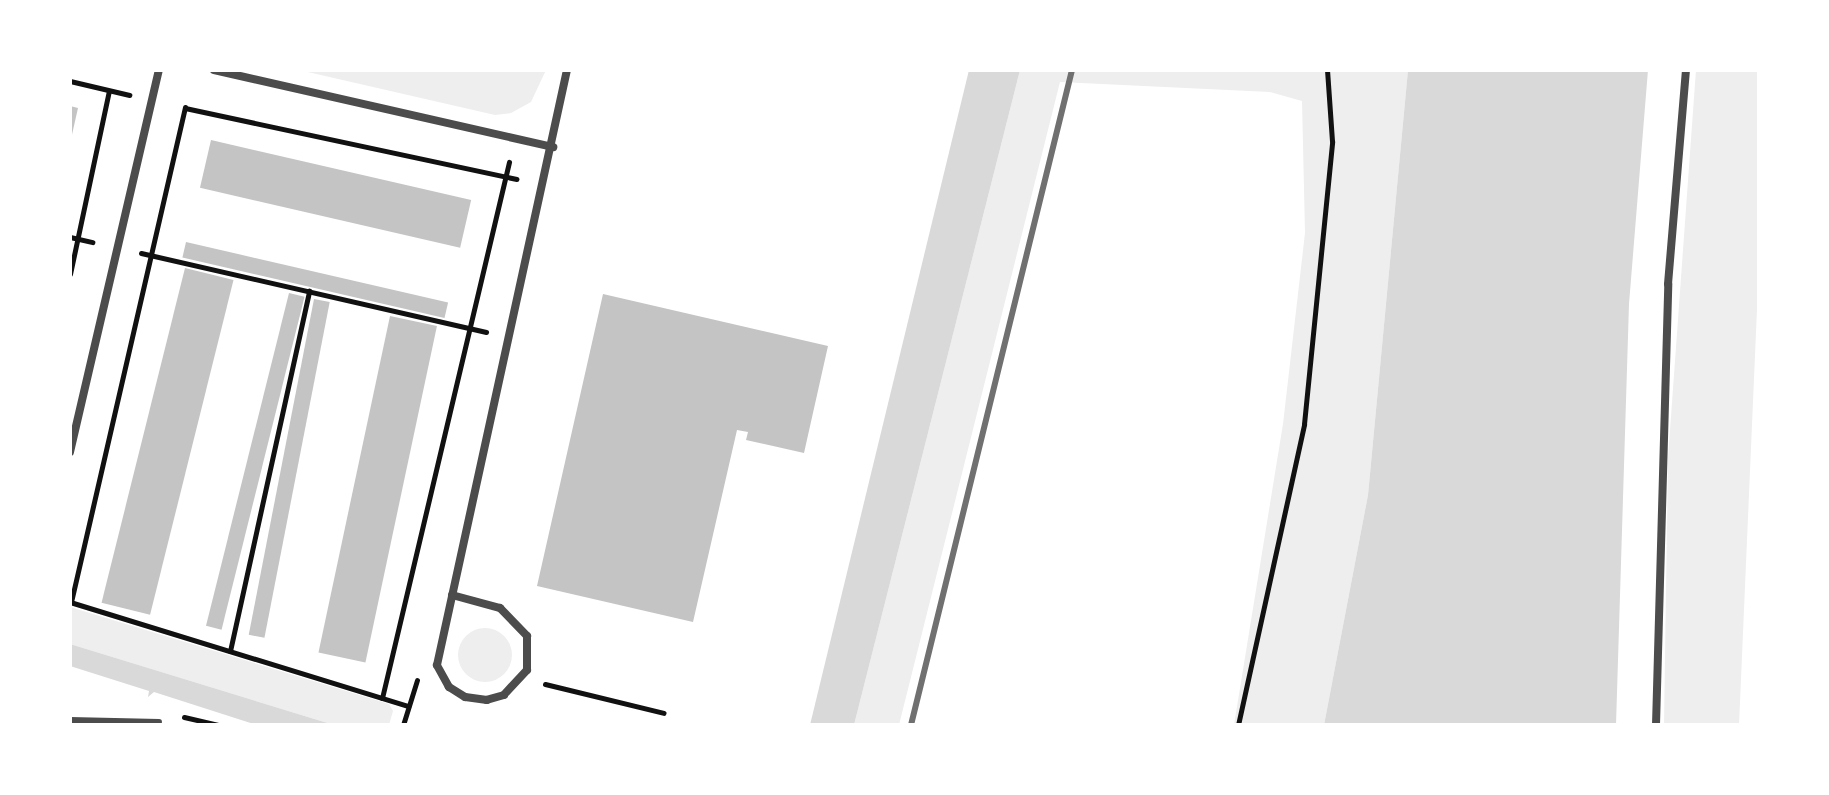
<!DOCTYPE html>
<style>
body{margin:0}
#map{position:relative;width:1829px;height:795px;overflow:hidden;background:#fff;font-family:Bitter,serif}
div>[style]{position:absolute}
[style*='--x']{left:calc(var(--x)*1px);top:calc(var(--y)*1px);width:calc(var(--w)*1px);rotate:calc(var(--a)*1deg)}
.green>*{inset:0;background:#eee}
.round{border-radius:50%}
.water>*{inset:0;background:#d9d9d9}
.building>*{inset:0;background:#c4c4c4;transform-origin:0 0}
.path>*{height:5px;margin:-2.5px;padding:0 2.5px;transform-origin:2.5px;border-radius:2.5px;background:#111}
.service>*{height:6px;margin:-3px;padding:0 3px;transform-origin:3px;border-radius:3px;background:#4c4c4c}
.minor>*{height:8px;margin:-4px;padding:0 4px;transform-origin:4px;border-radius:4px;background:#4c4c4c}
.rail>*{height:6px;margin:-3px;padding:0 3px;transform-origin:3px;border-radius:3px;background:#707070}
span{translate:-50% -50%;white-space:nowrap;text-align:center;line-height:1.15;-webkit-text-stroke:7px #fff;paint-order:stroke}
.frame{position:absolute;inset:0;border:72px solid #fff;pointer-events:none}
</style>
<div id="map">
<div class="green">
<i style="clip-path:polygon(299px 70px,546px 70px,531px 102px,511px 113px,495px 115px)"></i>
<i style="clip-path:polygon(1020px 70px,1408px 70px,1368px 495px,1324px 725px,1234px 725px,1283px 424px,1305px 233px,1302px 101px,1270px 92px,1060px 82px,899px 725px,854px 725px)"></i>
<i style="clip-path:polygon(1696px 70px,1759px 70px,1759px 263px,1739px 725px,1664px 725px,1668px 458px)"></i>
<i style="clip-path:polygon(70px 607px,389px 704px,393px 711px,389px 725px,334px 725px,70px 644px)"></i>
<i class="round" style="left:458px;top:628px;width:54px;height:54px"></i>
</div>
<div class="water">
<i style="clip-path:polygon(969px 70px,1020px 70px,854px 725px,810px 725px)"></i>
<i style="clip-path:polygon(1408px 70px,1648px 70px,1629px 304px,1616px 725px,1324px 725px,1368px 495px)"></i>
<i style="clip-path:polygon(70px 644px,334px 725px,257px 725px,154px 692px,148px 697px,149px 691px,70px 666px)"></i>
</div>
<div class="building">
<i style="clip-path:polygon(70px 106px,78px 108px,71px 139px,70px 138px)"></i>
<i style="left:211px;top:140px;width:267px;height:49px;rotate:13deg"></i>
<i style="left:186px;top:242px;width:269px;height:16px;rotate:13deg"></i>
<i style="left:185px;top:268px;width:50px;height:345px;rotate:14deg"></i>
<i style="left:289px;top:293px;width:16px;height:343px;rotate:14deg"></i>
<i style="clip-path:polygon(603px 294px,828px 346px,804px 453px,746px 440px,748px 432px,737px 430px,693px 622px,537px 586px)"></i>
<i style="left:314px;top:299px;width:16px;height:342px;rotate:11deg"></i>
<i style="left:390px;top:316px;width:48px;height:344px;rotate:12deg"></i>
</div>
<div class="path">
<i style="--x:70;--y:81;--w:61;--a:13.3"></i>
<i style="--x:185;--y:108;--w:339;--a:12.1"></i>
<i style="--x:70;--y:237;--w:23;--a:13"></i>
<i style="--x:141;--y:253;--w:354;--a:12.9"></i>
<i style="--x:70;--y:274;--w:187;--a:-78"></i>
<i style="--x:70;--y:602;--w:354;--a:17.1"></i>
<i style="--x:71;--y:602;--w:508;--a:-77.03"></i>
<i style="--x:230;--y:651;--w:369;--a:-77.6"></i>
<i style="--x:545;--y:684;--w:122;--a:13.7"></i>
<i style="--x:382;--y:698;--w:551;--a:-76.67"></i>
<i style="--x:184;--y:717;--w:35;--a:13"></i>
<i style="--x:403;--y:725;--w:47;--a:-72.7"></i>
<i style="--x:1238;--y:725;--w:308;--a:-77.6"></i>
<i style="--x:1304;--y:424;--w:284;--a:-84.3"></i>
<i style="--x:1332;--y:141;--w:71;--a:-94"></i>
</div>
<div class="service">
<i style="--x:70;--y:720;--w:89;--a:1.3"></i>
</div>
<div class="minor">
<i style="--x:214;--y:70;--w:348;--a:12.8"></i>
<i style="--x:70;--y:452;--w:392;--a:-76.9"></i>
<i style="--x:452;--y:595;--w:50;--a:15.2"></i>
<i style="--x:500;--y:608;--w:39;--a:46"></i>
<i style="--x:527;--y:636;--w:34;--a:90"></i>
<i style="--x:527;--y:670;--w:34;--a:133"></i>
<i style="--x:504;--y:695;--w:18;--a:164"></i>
<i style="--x:487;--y:700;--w:22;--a:-172"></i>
<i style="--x:465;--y:697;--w:19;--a:-148"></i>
<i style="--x:449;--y:687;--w:25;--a:-119"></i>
<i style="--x:437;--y:665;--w:609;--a:-77.68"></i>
<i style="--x:1656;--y:725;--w:441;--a:-88.4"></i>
<i style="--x:1668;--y:284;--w:215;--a:-85.2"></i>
</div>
<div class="rail">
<i style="--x:911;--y:725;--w:674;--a:-76.19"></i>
</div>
<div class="frame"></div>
</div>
